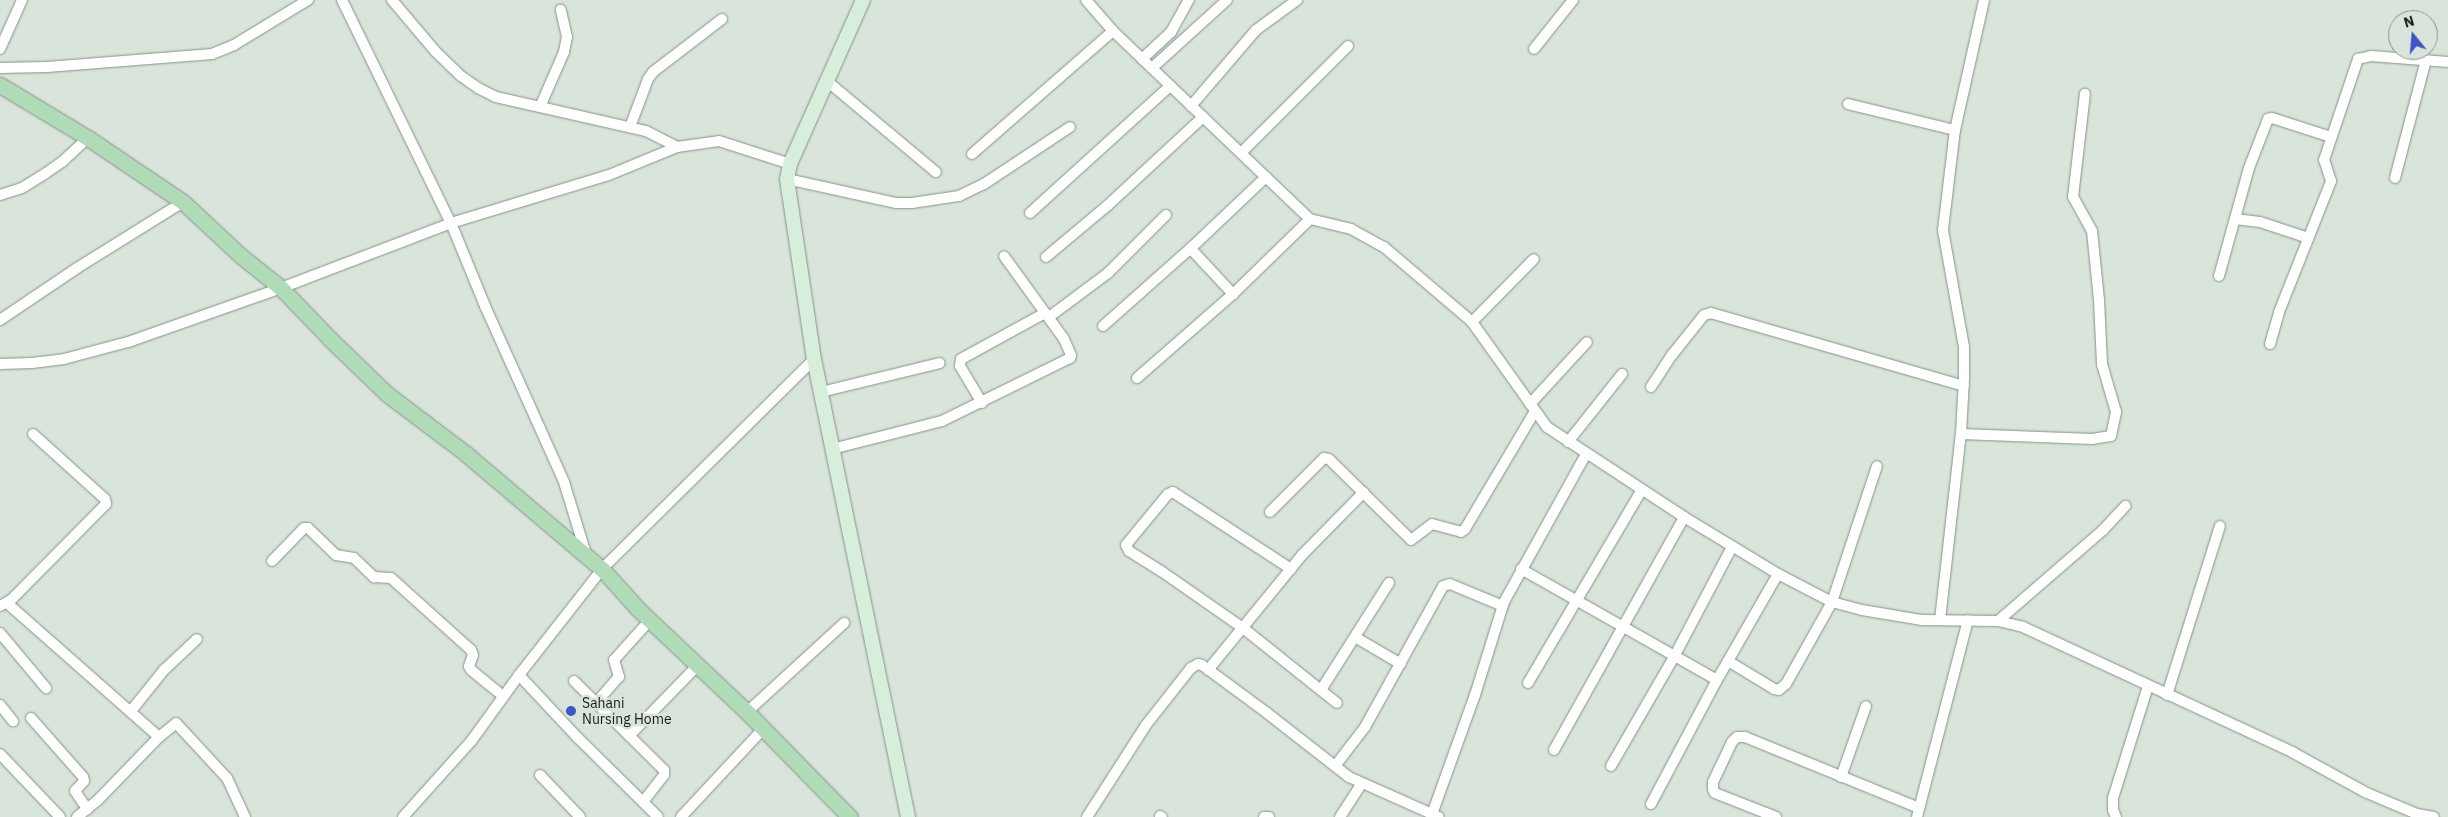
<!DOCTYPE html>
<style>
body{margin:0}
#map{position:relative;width:2448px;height:817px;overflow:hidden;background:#d9e5db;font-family:"IBM Plex Sans",sans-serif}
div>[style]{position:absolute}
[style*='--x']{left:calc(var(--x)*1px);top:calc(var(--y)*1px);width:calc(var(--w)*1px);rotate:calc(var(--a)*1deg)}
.roads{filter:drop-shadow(0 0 1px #879188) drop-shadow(0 0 1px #879188)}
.street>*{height:10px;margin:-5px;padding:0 5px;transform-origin:5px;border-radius:5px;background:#fff}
.secondary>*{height:14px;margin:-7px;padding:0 7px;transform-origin:7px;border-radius:7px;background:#d7eedb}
.primary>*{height:15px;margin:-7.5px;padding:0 7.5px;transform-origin:7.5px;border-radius:7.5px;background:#afdcb6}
.dots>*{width:14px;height:14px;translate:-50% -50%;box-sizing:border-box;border:2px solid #d9e5db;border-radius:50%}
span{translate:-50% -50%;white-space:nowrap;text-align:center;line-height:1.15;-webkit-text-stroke:5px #d9e5db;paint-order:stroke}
.poi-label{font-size:14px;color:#171b17}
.left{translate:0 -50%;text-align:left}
.north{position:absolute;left:2388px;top:10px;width:50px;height:50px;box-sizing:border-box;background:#d9e5db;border:1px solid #8b948d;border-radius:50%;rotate:343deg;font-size:14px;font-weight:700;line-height:20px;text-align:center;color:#171b17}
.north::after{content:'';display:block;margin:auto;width:18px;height:22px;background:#3e54c7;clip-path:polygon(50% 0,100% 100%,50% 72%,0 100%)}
</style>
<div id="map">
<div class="roads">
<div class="street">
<i style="--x:342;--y:0;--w:248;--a:64"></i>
<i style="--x:451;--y:223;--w:90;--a:67.7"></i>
<i style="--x:485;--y:306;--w:193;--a:65.8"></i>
<i style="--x:564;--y:482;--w:75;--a:73"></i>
<i style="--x:392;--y:0;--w:68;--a:49.8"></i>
<i style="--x:436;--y:52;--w:35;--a:44"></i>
<i style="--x:461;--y:76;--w:21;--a:35"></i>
<i style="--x:478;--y:88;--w:20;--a:27"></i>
<i style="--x:496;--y:97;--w:154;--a:12.8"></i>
<i style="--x:646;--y:131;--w:35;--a:27"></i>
<i style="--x:1086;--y:0;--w:41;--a:48.9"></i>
<i style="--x:1113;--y:31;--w:272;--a:43.7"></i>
<i style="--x:1310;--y:219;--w:42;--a:13.7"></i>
<i style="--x:1351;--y:229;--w:38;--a:29"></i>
<i style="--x:1384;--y:247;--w:116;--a:40.4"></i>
<i style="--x:1472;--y:322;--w:129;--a:54.5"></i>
<i style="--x:1547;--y:427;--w:164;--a:33.3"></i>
<i style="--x:1684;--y:517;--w:110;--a:31.2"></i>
<i style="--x:1778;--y:574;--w:61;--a:27.4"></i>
<i style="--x:1832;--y:602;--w:31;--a:15"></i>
<i style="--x:1862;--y:610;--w:61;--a:9.5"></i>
<i style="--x:1922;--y:620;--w:76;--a:0.8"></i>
<i style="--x:1998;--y:621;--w:26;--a:13"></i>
<i style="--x:2023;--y:627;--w:297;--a:24.9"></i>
<i style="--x:2292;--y:752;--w:85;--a:28.7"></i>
<i style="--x:2367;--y:793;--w:54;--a:22.8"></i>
<i style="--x:2417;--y:814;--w:17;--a:10"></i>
<i style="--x:0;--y:49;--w:54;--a:-65.8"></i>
<i style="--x:1534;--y:49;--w:63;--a:-51.5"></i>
<i style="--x:1142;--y:59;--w:40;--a:-43"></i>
<i style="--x:1171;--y:32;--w:37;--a:-61"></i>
<i style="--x:0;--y:68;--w:47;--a:-1.2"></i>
<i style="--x:47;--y:67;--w:166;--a:-4.5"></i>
<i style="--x:212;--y:54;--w:24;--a:-22"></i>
<i style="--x:234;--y:45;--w:87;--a:-31.3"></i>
<i style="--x:1152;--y:68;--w:101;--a:-42.2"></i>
<i style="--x:827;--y:81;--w:142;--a:39.9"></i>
<i style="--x:1848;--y:104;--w:110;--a:13.7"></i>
<i style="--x:1191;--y:106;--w:100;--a:-49.5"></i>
<i style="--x:1256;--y:30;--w:51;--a:-36.2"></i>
<i style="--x:540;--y:107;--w:60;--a:-66.4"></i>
<i style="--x:564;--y:52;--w:15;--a:-79"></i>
<i style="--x:567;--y:37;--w:28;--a:-103"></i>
<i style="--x:630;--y:127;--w:51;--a:-69.4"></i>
<i style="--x:648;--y:79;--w:9;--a:-54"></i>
<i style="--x:653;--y:72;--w:87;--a:-37.5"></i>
<i style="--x:1242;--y:152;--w:150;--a:-45"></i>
<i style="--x:972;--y:154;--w:187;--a:-41.1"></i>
<i style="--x:2395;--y:178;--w:122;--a:-75.3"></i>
<i style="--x:787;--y:179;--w:112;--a:12.4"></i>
<i style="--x:896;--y:203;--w:16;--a:0"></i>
<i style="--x:912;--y:203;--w:48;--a:-8.5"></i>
<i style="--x:959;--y:196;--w:28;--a:-26"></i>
<i style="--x:984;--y:184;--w:103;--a:-33.5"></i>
<i style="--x:0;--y:195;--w:23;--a:-18"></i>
<i style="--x:22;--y:188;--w:28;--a:-32"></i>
<i style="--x:46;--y:173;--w:19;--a:-35"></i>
<i style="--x:62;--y:162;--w:35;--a:-43"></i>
<i style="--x:1030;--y:213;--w:189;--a:-42.2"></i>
<i style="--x:2235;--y:219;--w:25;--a:7"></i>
<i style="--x:2260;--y:222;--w:51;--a:18.4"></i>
<i style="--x:1191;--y:249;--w:62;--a:47"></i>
<i style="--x:1046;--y:257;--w:80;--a:-39.9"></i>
<i style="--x:1107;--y:206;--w:131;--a:-42.8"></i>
<i style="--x:2219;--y:276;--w:112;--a:-74.5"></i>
<i style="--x:2249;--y:168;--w:53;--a:-68.8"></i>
<i style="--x:2268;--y:119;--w:4;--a:-14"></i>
<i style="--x:2272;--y:118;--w:62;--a:17.9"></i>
<i style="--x:1049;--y:317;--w:74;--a:-36.7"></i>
<i style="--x:1108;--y:273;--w:82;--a:-45"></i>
<i style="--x:0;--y:320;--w:93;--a:-34"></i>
<i style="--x:77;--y:268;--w:125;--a:-31.9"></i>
<i style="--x:1472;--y:322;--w:88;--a:-45.5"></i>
<i style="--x:1103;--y:326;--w:119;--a:-41.6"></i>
<i style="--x:1192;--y:247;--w:102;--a:-43.4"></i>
<i style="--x:2270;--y:344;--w:33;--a:-74"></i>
<i style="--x:2279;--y:312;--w:141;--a:-68.3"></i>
<i style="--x:2331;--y:181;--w:22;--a:-108"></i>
<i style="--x:2324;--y:160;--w:107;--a:-71.4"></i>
<i style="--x:2358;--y:59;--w:13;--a:-13"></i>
<i style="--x:2371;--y:56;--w:77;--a:4.5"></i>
<i style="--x:0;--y:364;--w:32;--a:-2"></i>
<i style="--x:32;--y:363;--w:32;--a:-7"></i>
<i style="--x:64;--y:359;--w:66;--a:-14.9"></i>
<i style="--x:128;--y:342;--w:162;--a:-19.4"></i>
<i style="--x:281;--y:288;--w:182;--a:-20.9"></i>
<i style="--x:451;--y:223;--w:165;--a:-16.9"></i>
<i style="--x:609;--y:175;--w:74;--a:-22.4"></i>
<i style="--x:677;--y:147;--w:42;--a:-8.1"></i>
<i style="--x:719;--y:141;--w:75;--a:17.9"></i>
<i style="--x:1137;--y:378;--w:128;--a:-41.2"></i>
<i style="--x:1233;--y:294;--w:107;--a:-44.2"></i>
<i style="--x:1651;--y:387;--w:38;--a:-57"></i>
<i style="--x:1672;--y:355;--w:51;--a:-51.3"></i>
<i style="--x:1704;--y:315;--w:7;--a:-16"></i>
<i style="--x:1711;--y:313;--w:263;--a:16.1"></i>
<i style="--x:821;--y:392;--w:122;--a:-13.7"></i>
<i style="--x:982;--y:403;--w:43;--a:-120.7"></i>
<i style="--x:960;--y:366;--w:7;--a:-82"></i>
<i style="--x:961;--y:359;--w:96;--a:-28.7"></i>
<i style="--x:1530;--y:404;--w:84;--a:-47.4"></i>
<i style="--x:1961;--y:434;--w:131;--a:2.2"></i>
<i style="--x:2092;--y:439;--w:19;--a:-9"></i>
<i style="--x:2111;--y:436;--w:25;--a:-78"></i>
<i style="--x:2116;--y:412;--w:50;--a:-106.3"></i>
<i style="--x:2102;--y:364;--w:64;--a:-92.7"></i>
<i style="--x:2099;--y:300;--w:69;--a:-95.8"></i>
<i style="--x:2092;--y:231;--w:39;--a:-119"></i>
<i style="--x:2073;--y:197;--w:104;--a:-83.4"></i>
<i style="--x:1568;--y:442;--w:87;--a:-51.5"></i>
<i style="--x:832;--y:449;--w:114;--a:-14.3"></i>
<i style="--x:942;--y:421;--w:143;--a:-26.2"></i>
<i style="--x:1070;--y:358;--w:3;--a:-72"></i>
<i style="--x:1071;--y:355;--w:17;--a:-114"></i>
<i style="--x:1064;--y:339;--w:102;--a:-125.9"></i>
<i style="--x:1270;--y:512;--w:76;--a:-45"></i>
<i style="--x:1324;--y:458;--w:5;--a:11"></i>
<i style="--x:1329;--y:459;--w:115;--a:44.6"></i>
<i style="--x:1411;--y:540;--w:26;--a:-37"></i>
<i style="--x:1432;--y:524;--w:30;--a:15"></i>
<i style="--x:1461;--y:532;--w:5;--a:-37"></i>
<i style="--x:1465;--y:529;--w:137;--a:-59.3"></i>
<i style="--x:272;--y:561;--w:46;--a:-45.9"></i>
<i style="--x:304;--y:528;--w:4;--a:0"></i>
<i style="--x:308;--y:528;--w:39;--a:44"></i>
<i style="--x:336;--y:555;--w:18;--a:9"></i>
<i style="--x:354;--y:558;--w:28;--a:44"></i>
<i style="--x:374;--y:577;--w:17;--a:3"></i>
<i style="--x:391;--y:578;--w:108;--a:42"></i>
<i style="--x:471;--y:650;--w:5;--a:68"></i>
<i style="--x:473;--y:655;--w:12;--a:110"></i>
<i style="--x:469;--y:666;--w:4;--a:63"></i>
<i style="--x:471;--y:670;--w:41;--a:39.1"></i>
<i style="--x:1291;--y:569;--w:141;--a:-146.9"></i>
<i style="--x:1173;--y:492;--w:5;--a:158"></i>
<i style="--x:1168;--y:494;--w:66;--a:129.5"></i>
<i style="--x:1126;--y:545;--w:7;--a:63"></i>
<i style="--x:1129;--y:551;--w:38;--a:32"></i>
<i style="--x:1161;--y:571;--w:100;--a:34.8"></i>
<i style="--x:1243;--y:628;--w:120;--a:38.6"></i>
<i style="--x:1521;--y:569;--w:225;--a:29.5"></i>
<i style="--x:7;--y:603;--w:203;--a:41.4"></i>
<i style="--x:0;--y:606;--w:13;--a:-29"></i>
<i style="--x:11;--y:600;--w:135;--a:-45.3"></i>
<i style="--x:106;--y:504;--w:5;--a:-101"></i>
<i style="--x:105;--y:499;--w:97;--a:-137.9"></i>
<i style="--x:1940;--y:620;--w:187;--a:-83.6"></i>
<i style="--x:1961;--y:434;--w:55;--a:-86.9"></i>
<i style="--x:1964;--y:379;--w:32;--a:-90"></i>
<i style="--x:1964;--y:347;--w:119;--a:-100.2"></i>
<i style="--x:1943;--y:230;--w:101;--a:-83.2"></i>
<i style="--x:1955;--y:130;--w:133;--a:-77.4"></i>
<i style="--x:1998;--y:621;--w:139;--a:-40.9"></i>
<i style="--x:2103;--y:530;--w:33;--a:-47"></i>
<i style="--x:0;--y:633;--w:72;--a:50.1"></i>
<i style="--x:1355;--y:637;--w:53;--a:30.4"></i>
<i style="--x:1728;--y:661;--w:54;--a:31.3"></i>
<i style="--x:1774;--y:689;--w:5;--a:11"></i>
<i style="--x:1779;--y:690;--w:9;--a:-41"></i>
<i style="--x:1786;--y:684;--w:94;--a:-60.7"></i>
<i style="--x:1832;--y:602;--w:143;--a:-71.7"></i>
<i style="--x:1208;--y:670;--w:149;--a:-50.7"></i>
<i style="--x:1302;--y:555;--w:88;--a:-45.5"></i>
<i style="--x:519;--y:675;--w:86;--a:46.9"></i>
<i style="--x:578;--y:738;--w:112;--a:44.6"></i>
<i style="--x:574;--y:681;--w:127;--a:44.7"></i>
<i style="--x:664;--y:770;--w:5;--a:90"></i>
<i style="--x:664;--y:775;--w:34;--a:128"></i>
<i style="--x:1528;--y:683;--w:223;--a:-59.5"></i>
<i style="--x:1321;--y:690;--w:127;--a:-57.6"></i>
<i style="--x:2167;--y:695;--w:177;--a:-72.6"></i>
<i style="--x:596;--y:703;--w:35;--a:-49"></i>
<i style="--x:619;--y:677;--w:18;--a:-106"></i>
<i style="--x:614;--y:660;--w:54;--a:-48"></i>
<i style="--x:0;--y:705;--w:21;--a:51"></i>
<i style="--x:131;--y:711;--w:53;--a:-51.2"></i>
<i style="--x:164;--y:670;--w:45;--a:-43.2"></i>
<i style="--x:747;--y:712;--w:132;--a:-42.5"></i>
<i style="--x:31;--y:718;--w:79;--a:48.6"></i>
<i style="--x:83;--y:777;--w:4;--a:76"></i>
<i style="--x:84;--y:781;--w:13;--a:132"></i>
<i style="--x:75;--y:791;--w:22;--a:56"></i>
<i style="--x:629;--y:736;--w:98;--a:-45.8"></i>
<i style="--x:1554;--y:750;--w:267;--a:-60.8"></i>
<i style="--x:0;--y:754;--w:87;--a:46.4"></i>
<i style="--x:1335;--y:766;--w:49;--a:-52.4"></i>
<i style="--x:1365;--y:727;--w:161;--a:-61"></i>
<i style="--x:1443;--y:586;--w:7;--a:-16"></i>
<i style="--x:1450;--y:584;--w:57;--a:22.5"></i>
<i style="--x:1611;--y:766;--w:128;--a:-60"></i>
<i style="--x:1675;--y:655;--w:122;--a:-62.2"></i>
<i style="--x:540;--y:775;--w:58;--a:46.4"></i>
<i style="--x:1841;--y:777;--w:75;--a:-70.6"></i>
<i style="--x:1651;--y:804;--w:140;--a:-62"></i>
<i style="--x:1717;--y:680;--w:122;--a:-60.1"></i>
<i style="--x:1160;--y:816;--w:2;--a:27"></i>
<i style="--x:77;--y:817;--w:26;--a:-39"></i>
<i style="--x:97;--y:801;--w:89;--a:-45.9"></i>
<i style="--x:159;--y:737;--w:22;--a:-39"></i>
<i style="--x:176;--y:723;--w:75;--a:47.2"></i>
<i style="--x:227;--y:778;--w:43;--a:65.2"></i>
<i style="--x:403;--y:817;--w:103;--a:-48.1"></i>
<i style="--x:472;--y:740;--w:80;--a:-54.1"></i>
<i style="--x:519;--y:675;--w:135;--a:-51.9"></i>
<i style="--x:602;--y:569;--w:298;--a:-44.7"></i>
<i style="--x:681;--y:817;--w:120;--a:-47"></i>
<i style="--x:1087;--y:817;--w:109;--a:-57.3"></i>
<i style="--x:1146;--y:725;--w:73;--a:-51.7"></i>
<i style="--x:1191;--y:668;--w:8;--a:-30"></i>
<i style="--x:1198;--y:664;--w:4;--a:14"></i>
<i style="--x:1202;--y:665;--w:81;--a:36.4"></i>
<i style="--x:1267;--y:713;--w:104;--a:38"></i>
<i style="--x:1349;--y:777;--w:98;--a:24"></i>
<i style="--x:1264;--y:817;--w:5;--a:0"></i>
<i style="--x:1340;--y:817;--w:40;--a:-57.1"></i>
<i style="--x:1431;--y:817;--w:130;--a:-70.2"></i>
<i style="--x:1475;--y:695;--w:97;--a:-72.7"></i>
<i style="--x:1504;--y:602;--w:169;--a:-61"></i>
<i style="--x:1776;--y:817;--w:66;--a:-158.5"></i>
<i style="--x:1715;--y:793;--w:4;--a:-117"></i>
<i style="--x:1713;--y:789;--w:7;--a:-90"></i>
<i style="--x:1713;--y:782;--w:44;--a:-64.6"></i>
<i style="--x:1732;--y:742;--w:7;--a:-45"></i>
<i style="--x:1737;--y:737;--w:8;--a:0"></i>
<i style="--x:1745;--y:737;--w:188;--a:22.2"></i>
<i style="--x:1917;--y:817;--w:203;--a:-75.5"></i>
<i style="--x:2116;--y:817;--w:8;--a:-113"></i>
<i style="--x:2113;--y:810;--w:12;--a:-90"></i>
<i style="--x:2113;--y:798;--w:117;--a:-72.6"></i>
</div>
<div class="secondary">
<i style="--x:863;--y:0;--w:180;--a:114"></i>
<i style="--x:790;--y:164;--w:15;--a:101"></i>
<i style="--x:787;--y:179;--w:182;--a:81.5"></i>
<i style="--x:814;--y:359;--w:468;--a:78.4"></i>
</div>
<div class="primary">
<i style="--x:0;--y:85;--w:103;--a:31.1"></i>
<i style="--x:88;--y:138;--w:115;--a:34"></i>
<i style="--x:183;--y:202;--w:79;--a:43"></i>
<i style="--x:241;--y:256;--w:51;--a:38.7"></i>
<i style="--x:281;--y:288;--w:71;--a:46.1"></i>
<i style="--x:330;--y:339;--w:79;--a:44"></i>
<i style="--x:387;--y:394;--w:98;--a:37.1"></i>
<i style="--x:465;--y:453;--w:180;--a:40.3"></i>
<i style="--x:602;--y:569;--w:54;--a:48"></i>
<i style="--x:638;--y:609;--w:150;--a:43.4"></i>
<i style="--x:747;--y:712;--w:147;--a:45.6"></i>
</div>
</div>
<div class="dots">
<i style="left:571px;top:711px;background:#3e54c7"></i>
</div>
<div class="poi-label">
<span class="left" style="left:582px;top:711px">Sahani<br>Nursing Home</span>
</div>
<div class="north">N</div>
</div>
